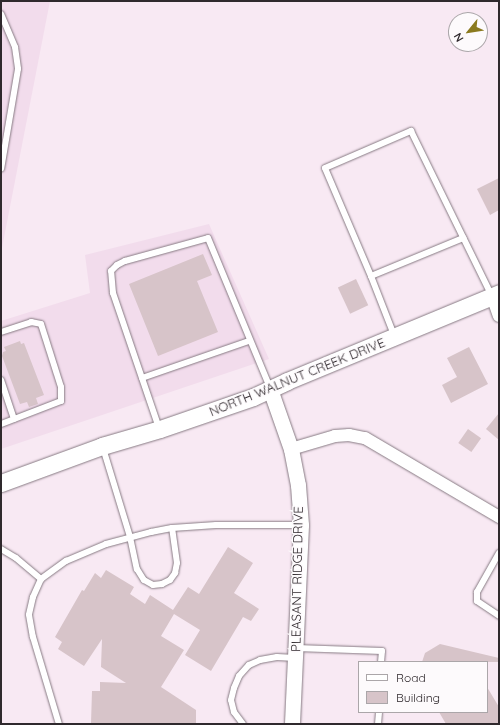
<!DOCTYPE html>
<style>
body{margin:0}
#map{position:relative;width:500px;height:725px;overflow:hidden;background:#f8e9f3;font-family:Quicksand,sans-serif}
div>[style]{position:absolute}
[style*='--x']{left:calc(var(--x)*1px);top:calc(var(--y)*1px);width:calc(var(--w)*1px);rotate:calc(var(--a)*1deg)}
.built>*{inset:0;background:#f2dcec}
.building>*{inset:0;background:#d7c4c9;transform-origin:0 0}
.roads{filter:drop-shadow(0 0 1px #877a83) drop-shadow(0 0 1px #877a83)}
.service>*{height:6px;margin:-3px;padding:0 3px;transform-origin:3px;border-radius:3px;background:#fff}
.minor>*{height:12px;margin:-6px;padding:0 6px;transform-origin:6px;border-radius:6px;background:#fff}
.tertiary>*{height:15px;margin:-7.5px;padding:0 7.5px;transform-origin:7.5px;border-radius:7.5px;background:#fff}
.secondary>*{height:17px;margin:-8.5px;padding:0 8.5px;transform-origin:8.5px;border-radius:8.5px;background:#fff}
span{translate:-50% -50%;white-space:nowrap;text-align:center;line-height:1.15;-webkit-text-stroke:3px #fdfafc;paint-order:stroke}
.street-label{font-size:13px;color:#2f292d}
.frame{position:absolute;inset:0;border:2px solid #2f292d;pointer-events:none}
.legend{position:absolute;left:358px;top:661px;width:130px;height:52px;box-sizing:border-box;background:#fdfafc;border:1px solid #aba6a9;margin:0;padding:5px 7px;list-style:none;font-size:12px;color:#2f292d}
.legend li{display:flex;align-items:center;gap:8px;height:20px}
.legend b{width:20px;border:1px solid #aba6a9}
.north{position:absolute;left:448px;top:12px;width:40px;height:40px;box-sizing:border-box;background:#fdfafc;border:1px solid #aba6a9;border-radius:50%;rotate:240deg;font-size:11px;font-weight:700;line-height:16px;text-align:center;color:#2f292d}
.north::after{content:'';display:block;margin:auto;width:14px;height:18px;background:#8b7a1f;clip-path:polygon(50% 0,100% 100%,50% 72%,0 100%)}
</style>
<div id="map">
<div class="built">
<i style="clip-path:polygon(1px 1px,50px 1px,1px 253px)"></i>
<i style="clip-path:polygon(209px 224px,269px 359px,1px 449px,1px 321px,90px 293px,85px 255px)"></i>
</div>
<div class="building">
<i style="clip-path:polygon(499px 178px,499px 210px,490px 215px,477px 189px)"></i>
<i style="clip-path:polygon(203px 254px,212px 275px,197px 281px,218px 332px,158px 356px,129px 284px)"></i>
<i style="left:356px;top:279px;width:29px;height:20px;rotate:65deg"></i>
<i style="clip-path:polygon(20px 341px,21px 344px,24px 343px,44px 395px,36px 398px,38px 404px,29px 407px,27px 402px,20px 404px,2px 356px,3px 352px,6px 351px,4px 347px)"></i>
<i style="clip-path:polygon(469px 347px,488px 384px,451px 403px,442px 385px,457px 377px,447px 358px)"></i>
<i style="clip-path:polygon(499px 413px,499px 440px,486px 429px)"></i>
<i style="left:468px;top:429px;width:16px;height:17px;rotate:35deg"></i>
<i style="clip-path:polygon(228px 547px,253px 563px,234px 593px,259px 609px,251px 621px,243px 617px,211px 671px,185px 655px,200px 630px,174px 614px,161px 636px,184px 650px,161px 687px,196px 710px,196px 724px,91px 723px,92px 691px,100px 691px,100px 682px,126px 683px,101px 667px,102px 639px,84px 666px,58px 649px,62px 642px,55px 637px,82px 590px,84px 591px,95px 573px,101px 578px,106px 570px,134px 587px,130px 594px,145px 604px,150px 595px,173px 610px,188px 587px,199px 594px)"></i>
<i style="clip-path:polygon(440px 644px,499px 658px,499px 662px,422px 662px,425px 653px)"></i>
<i style="clip-path:polygon(487px 687px,499px 707px,499px 724px,446px 724px,439px 712px,487px 712px)"></i>
</div>
<div class="roads">
<div class="service">
<i style="--x:1;--y:14;--w:36;--a:67"></i>
<i style="--x:15;--y:47;--w:22;--a:82"></i>
<i style="--x:18;--y:69;--w:101;--a:99.6"></i>
<i style="--x:371;--y:276;--w:100;--a:-22.4"></i>
<i style="--x:1;--y:332;--w:32;--a:-18"></i>
<i style="--x:31;--y:322;--w:10;--a:11"></i>
<i style="--x:41;--y:324;--w:66;--a:72.4"></i>
<i style="--x:61;--y:387;--w:14;--a:90"></i>
<i style="--x:61;--y:401;--w:64;--a:159"></i>
<i style="--x:394;--y:335;--w:63;--a:-111.3"></i>
<i style="--x:371;--y:276;--w:117;--a:-113.1"></i>
<i style="--x:325;--y:168;--w:94;--a:-23.3"></i>
<i style="--x:411;--y:131;--w:182;--a:63.9"></i>
<i style="--x:142;--y:378;--w:113;--a:-19.1"></i>
<i style="--x:1;--y:380;--w:41;--a:71.6"></i>
<i style="--x:159;--y:428;--w:143;--a:-108.8"></i>
<i style="--x:113;--y:293;--w:22;--a:-95"></i>
<i style="--x:111;--y:271;--w:8;--a:-45"></i>
<i style="--x:117;--y:265;--w:9;--a:-27"></i>
<i style="--x:125;--y:261;--w:86;--a:-15.5"></i>
<i style="--x:208;--y:238;--w:162;--a:67.5"></i>
<i style="--x:103;--y:448;--w:93;--a:73.1"></i>
<i style="--x:130;--y:537;--w:33;--a:78"></i>
<i style="--x:137;--y:569;--w:13;--a:58"></i>
<i style="--x:144;--y:580;--w:10;--a:29"></i>
<i style="--x:153;--y:585;--w:9;--a:-6"></i>
<i style="--x:162;--y:584;--w:9;--a:-27"></i>
<i style="--x:170;--y:580;--w:9;--a:-54"></i>
<i style="--x:175;--y:573;--w:10;--a:-79"></i>
<i style="--x:177;--y:563;--w:35;--a:-98"></i>
<i style="--x:1;--y:549;--w:17;--a:31"></i>
<i style="--x:16;--y:558;--w:33;--a:40"></i>
<i style="--x:41;--y:579;--w:31;--a:-36"></i>
<i style="--x:66;--y:561;--w:43;--a:-23"></i>
<i style="--x:106;--y:544;--w:47;--a:-14.9"></i>
<i style="--x:151;--y:532;--w:21;--a:-11"></i>
<i style="--x:172;--y:528;--w:44;--a:-3.9"></i>
<i style="--x:216;--y:525;--w:85;--a:0"></i>
<i style="--x:499;--y:553;--w:45;--a:119.4"></i>
<i style="--x:477;--y:592;--w:9;--a:90"></i>
<i style="--x:477;--y:601;--w:27;--a:34"></i>
<i style="--x:41;--y:579;--w:20;--a:114"></i>
<i style="--x:33;--y:597;--w:18;--a:103"></i>
<i style="--x:29;--y:615;--w:22;--a:80"></i>
<i style="--x:33;--y:637;--w:91;--a:73.4"></i>
<i style="--x:296;--y:648;--w:86;--a:2"></i>
<i style="--x:382;--y:651;--w:11;--a:95"></i>
<i style="--x:243;--y:724;--w:15;--a:-127"></i>
<i style="--x:234;--y:712;--w:12;--a:-104"></i>
<i style="--x:231;--y:700;--w:12;--a:-76"></i>
<i style="--x:234;--y:688;--w:13;--a:-67"></i>
<i style="--x:239;--y:676;--w:15;--a:-48"></i>
<i style="--x:249;--y:665;--w:12;--a:-24"></i>
<i style="--x:260;--y:660;--w:17;--a:-10"></i>
<i style="--x:277;--y:657;--w:18;--a:3"></i>
<i style="--x:378;--y:724;--w:12;--a:-85"></i>
</div>
<div class="minor">
<i style="--x:492;--y:296;--w:21;--a:71"></i>
<i style="--x:291;--y:449;--w:46;--a:-16.5"></i>
<i style="--x:335;--y:436;--w:14;--a:-4"></i>
<i style="--x:349;--y:435;--w:16;--a:11"></i>
<i style="--x:365;--y:438;--w:156;--a:30.5"></i>
</div>
<div class="tertiary">
<i style="--x:270;--y:389;--w:64;--a:70.7"></i>
<i style="--x:291;--y:449;--w:37;--a:79"></i>
<i style="--x:298;--y:485;--w:40;--a:85.7"></i>
<i style="--x:301;--y:525;--w:199;--a:92.6"></i>
</div>
<div class="secondary">
<i style="--x:1;--y:483;--w:108;--a:-20.1"></i>
<i style="--x:102;--y:446;--w:60;--a:-16.3"></i>
<i style="--x:160;--y:429;--w:98;--a:-19"></i>
<i style="--x:253;--y:397;--w:38;--a:-25"></i>
<i style="--x:287;--y:381;--w:230;--a:-22.5"></i>
</div>
</div>
<div class="street-label">
<span style="left:297px;top:377px;rotate:-22deg">NORTH WALNUT CREEK DRIVE</span>
<span style="left:297px;top:579px;rotate:-89deg">PLEASANT RIDGE DRIVE</span>
</div>
<div class="frame"></div>
<ul class="legend">
<li><b style="height:5px;background:#fff"></b>Road</li>
<li><b style="height:11px;background:#d7c4c9"></b>Building</li>
</ul>
<div class="north">N</div>
</div>
